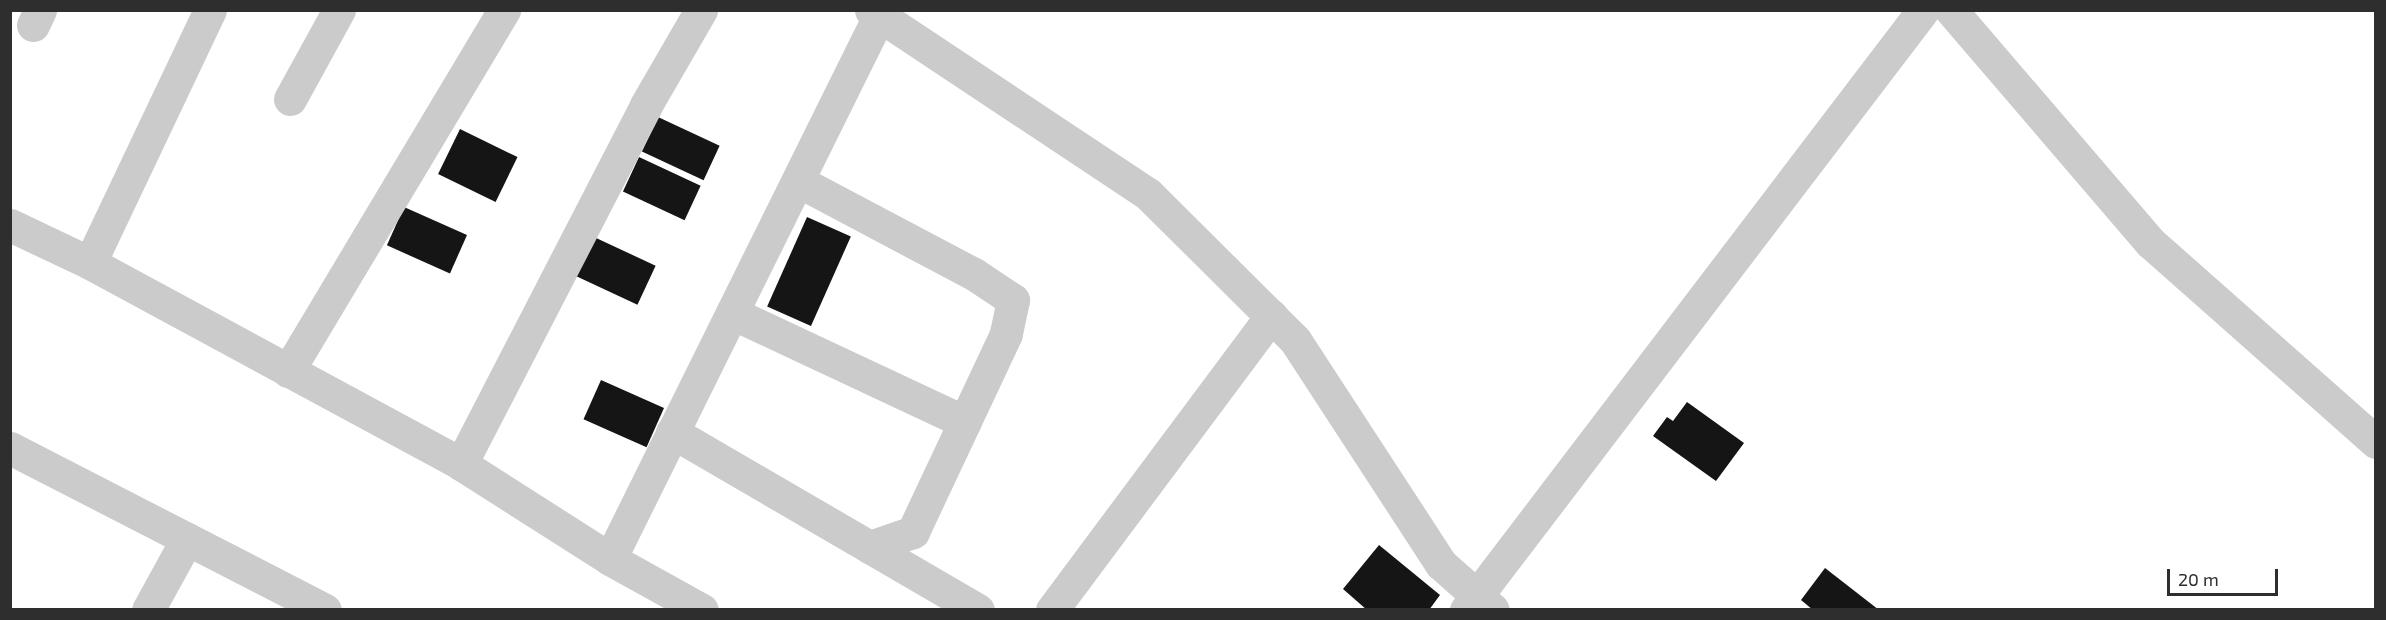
<!DOCTYPE html>
<style>
body{margin:0}
#map{position:relative;width:2386px;height:620px;overflow:hidden;background:#fff;font-family:"Exo 2",sans-serif}
div>[style]{position:absolute}
[style*='--x']{left:calc(var(--x)*1px);top:calc(var(--y)*1px);width:calc(var(--w)*1px);rotate:calc(var(--a)*1deg)}
.building>*{inset:0;background:#151515;transform-origin:0 0}
.minor>*{height:33px;margin:-16.5px;padding:0 16.5px;transform-origin:16.5px;border-radius:16.5px;background:#cbcbcb}
span{translate:-50% -50%;white-space:nowrap;text-align:center;line-height:1.15;-webkit-text-stroke:6px #fff;paint-order:stroke}
.frame{position:absolute;inset:0;border:12px solid #2e2e2e;pointer-events:none}
.scale{position:absolute;left:2167px;top:569px;width:111px;height:27px;box-sizing:border-box;border:3px solid #2e2e2e;border-top:0;padding-left:8px;font-size:18px;line-height:21px;white-space:nowrap;color:#2e2e2e;-webkit-text-stroke:4px #fff;paint-order:stroke}
</style>
<div id="map">
<div class="building">
<i style="left:658px;top:117px;width:68px;height:38px;rotate:25deg"></i>
<i style="left:460px;top:129px;width:64px;height:50px;rotate:26deg"></i>
<i style="left:639px;top:157px;width:68px;height:38px;rotate:25deg"></i>
<i style="left:404px;top:207px;width:69px;height:42px;rotate:24deg"></i>
<i style="left:807px;top:217px;width:48px;height:98px;rotate:24deg"></i>
<i style="left:594px;top:237px;width:68px;height:43px;rotate:25deg"></i>
<i style="left:601px;top:380px;width:69px;height:43px;rotate:24deg"></i>
<i style="clip-path:polygon(1687px 402px,1744px 443px,1716px 481px,1653px 436px,1667px 417px,1673px 421px)"></i>
<i style="clip-path:polygon(1379px 545px,1440px 595px,1429px 610px,1367px 610px,1343px 589px)"></i>
<i style="clip-path:polygon(1825px 568px,1879px 610px,1813px 610px,1801px 600px)"></i>
</div>
<div class="minor">
<i style="--x:210;--y:10;--w:280;--a:115.4"></i>
<i style="--x:90;--y:263;--w:422;--a:28.4"></i>
<i style="--x:461;--y:464;--w:177;--a:32.5"></i>
<i style="--x:610;--y:559;--w:105;--a:29"></i>
<i style="--x:871;--y:10;--w:333;--a:33.6"></i>
<i style="--x:1148;--y:194;--w:207;--a:44.8"></i>
<i style="--x:1295;--y:340;--w:267;--a:56.9"></i>
<i style="--x:1441;--y:564;--w:69;--a:41.5"></i>
<i style="--x:1951;--y:10;--w:307;--a:49.4"></i>
<i style="--x:2151;--y:243;--w:300;--a:41.5"></i>
<i style="--x:33;--y:25;--w:17;--a:-65"></i>
<i style="--x:290;--y:99;--w:102;--a:-61.2"></i>
<i style="--x:800;--y:182;--w:197;--a:27.9"></i>
<i style="--x:974;--y:274;--w:47;--a:33.7"></i>
<i style="--x:1013;--y:300;--w:35;--a:102"></i>
<i style="--x:1006;--y:334;--w:219;--a:115.2"></i>
<i style="--x:913;--y:532;--w:46;--a:160.8"></i>
<i style="--x:10;--y:225;--w:89;--a:25.4"></i>
<i style="--x:732;--y:313;--w:257;--a:25.1"></i>
<i style="--x:288;--y:371;--w:421;--a:-59.1"></i>
<i style="--x:672;--y:432;--w:354;--a:30.2"></i>
<i style="--x:10;--y:448;--w:354;--a:27.2"></i>
<i style="--x:461;--y:464;--w:404;--a:-62.7"></i>
<i style="--x:646;--y:105;--w:110;--a:-59.9"></i>
<i style="--x:610;--y:559;--w:606;--a:-63.65"></i>
<i style="--x:148;--y:610;--w:81;--a:-61.2"></i>
<i style="--x:1052;--y:610;--w:367;--a:-53.3"></i>
<i style="--x:1466;--y:610;--w:754;--a:-52.7"></i>
</div>
<div class="frame"></div>
<div class="scale">20 m</div>
</div>
